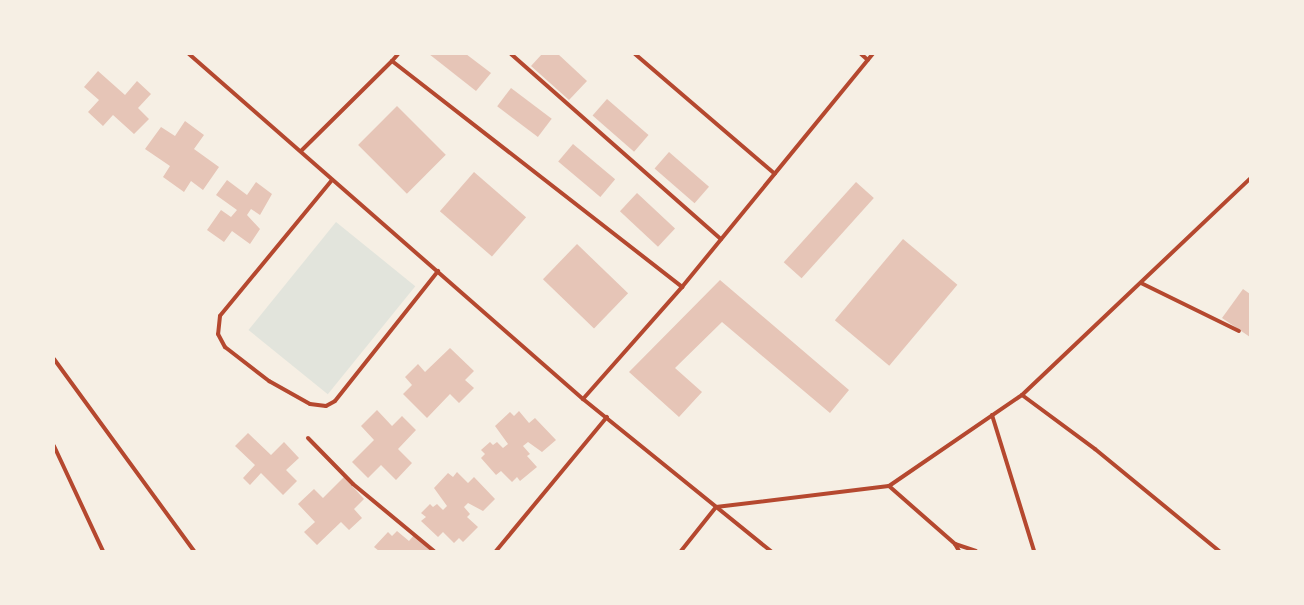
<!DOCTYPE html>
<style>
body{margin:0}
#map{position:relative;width:1304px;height:605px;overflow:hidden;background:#f6efe4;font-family:Cabin,sans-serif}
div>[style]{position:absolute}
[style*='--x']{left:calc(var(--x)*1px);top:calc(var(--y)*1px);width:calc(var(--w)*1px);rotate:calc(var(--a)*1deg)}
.green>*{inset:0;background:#e2e4dc;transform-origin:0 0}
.building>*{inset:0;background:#e6c5b7;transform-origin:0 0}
.service>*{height:4px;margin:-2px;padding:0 2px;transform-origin:2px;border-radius:2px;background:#b5482f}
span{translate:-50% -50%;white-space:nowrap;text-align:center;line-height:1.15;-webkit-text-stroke:4px #f6efe4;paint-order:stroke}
.frame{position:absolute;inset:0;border:55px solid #f6efe4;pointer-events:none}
</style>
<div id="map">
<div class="green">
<i style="left:336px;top:222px;width:102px;height:139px;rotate:39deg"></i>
</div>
<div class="building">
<i style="clip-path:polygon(429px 54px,466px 54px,491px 73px,476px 91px)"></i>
<i style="clip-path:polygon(542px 54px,558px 54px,587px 81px,569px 100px,531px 66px)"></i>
<i style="clip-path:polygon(98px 71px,125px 95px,137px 81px,151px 94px,138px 108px,149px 119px,134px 134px,113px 115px,103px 126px,88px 112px,99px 100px,84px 87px)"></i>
<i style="left:511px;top:88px;width:51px;height:23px;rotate:37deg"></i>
<i style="left:607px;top:99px;width:55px;height:22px;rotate:41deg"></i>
<i style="left:397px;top:106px;width:69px;height:55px;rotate:45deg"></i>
<i style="clip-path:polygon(185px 121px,204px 135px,194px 149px,219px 167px,203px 190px,191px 181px,184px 192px,163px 177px,170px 166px,145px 149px,161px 127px,175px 136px)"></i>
<i style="left:573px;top:144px;width:55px;height:23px;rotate:40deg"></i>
<i style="left:669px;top:152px;width:53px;height:22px;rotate:41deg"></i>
<i style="left:474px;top:172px;width:69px;height:52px;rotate:41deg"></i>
<i style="clip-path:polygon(227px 180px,247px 195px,256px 182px,272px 194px,260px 215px,251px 209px,247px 215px,260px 229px,250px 244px,232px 231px,224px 242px,207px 230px,221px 210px,231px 217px,237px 210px,216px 195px)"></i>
<i style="left:856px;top:182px;width:24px;height:108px;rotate:42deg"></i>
<i style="left:637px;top:193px;width:52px;height:25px;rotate:43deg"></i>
<i style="left:903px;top:239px;width:71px;height:106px;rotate:40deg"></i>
<i style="left:577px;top:244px;width:71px;height:49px;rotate:44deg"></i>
<i style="clip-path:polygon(720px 280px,849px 390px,830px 413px,722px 322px,675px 368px,702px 392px,679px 417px,629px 372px)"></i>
<i style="clip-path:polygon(1243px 289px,1250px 294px,1250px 337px,1222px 318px)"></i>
<i style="clip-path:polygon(450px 348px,474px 371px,465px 380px,474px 388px,459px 403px,450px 394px,427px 418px,403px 394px,412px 385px,405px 377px,418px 364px,425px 372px)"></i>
<i style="clip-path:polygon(377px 410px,392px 426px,402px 416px,416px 430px,398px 449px,412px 463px,396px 480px,381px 465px,368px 478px,352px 462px,374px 440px,361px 426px)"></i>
<i style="clip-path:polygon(519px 411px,529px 423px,535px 418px,556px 440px,542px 452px,528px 442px,523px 446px,530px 454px,527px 456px,537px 467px,520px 481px,517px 477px,512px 482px,501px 471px,496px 475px,481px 458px,485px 454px,481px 450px,490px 442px,493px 445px,497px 442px,503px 448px,508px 444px,495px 426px,510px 412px,514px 416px)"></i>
<i style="clip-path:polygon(248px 433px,271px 455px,284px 442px,299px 458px,286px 470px,297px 481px,283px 495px,261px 473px,250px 485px,243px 478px,255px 465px,235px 446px)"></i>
<i style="clip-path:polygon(457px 472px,468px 483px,474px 477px,495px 499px,483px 511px,468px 503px,464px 507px,470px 514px,467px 517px,478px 527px,463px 542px,459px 538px,454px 543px,443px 532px,438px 537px,421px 521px,426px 517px,421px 513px,430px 504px,433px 507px,437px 504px,443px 510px,447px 506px,434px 488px,448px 473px,453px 477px)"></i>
<i style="clip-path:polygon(344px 477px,364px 499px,354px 509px,362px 518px,349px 530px,341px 522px,317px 545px,304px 532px,315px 522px,298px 504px,314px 489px,323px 498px)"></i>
<i style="clip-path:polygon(397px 531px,409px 541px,414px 535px,431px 551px,379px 551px,374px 547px,388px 532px,392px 536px)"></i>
</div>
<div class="service">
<i style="--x:189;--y:54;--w:524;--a:41.21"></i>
<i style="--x:583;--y:399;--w:242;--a:39"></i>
<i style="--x:511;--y:54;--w:280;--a:41.4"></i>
<i style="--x:635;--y:54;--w:184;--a:40.6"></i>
<i style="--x:861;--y:54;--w:9;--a:41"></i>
<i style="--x:392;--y:61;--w:9;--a:-49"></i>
<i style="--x:301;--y:151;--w:128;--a:-44.7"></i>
<i style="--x:392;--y:61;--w:368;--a:37.9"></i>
<i style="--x:332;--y:180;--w:176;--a:129.5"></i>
<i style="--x:220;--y:316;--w:18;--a:96"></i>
<i style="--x:218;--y:334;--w:15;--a:62"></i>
<i style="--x:225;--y:347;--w:56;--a:37.7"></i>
<i style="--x:269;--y:381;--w:47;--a:29.3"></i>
<i style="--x:310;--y:404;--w:16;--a:7"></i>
<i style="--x:326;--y:406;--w:10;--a:-29"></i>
<i style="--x:335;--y:401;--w:166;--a:-51.6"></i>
<i style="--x:1141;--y:283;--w:109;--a:26.1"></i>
<i style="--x:54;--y:359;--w:238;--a:53.9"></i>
<i style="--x:1022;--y:395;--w:314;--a:-43.5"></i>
<i style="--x:583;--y:399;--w:149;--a:-48.5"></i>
<i style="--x:682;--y:287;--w:301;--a:-50.7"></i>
<i style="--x:992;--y:415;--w:142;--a:72.8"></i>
<i style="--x:308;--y:438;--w:64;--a:45.6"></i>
<i style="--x:353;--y:484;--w:105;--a:39.6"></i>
<i style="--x:54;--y:446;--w:116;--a:65"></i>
<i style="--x:889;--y:486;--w:161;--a:-34.4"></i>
<i style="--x:1022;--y:395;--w:91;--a:36.5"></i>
<i style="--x:1095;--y:449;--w:161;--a:39.4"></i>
<i style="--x:955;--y:544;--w:22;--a:18"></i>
<i style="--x:496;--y:551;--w:174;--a:-50.4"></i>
<i style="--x:681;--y:551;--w:56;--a:-51.5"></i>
<i style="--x:716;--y:507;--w:174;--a:-6.9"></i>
<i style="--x:889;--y:486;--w:88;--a:41.3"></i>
<i style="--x:955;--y:544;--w:8;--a:60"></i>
</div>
<div class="frame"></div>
</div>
